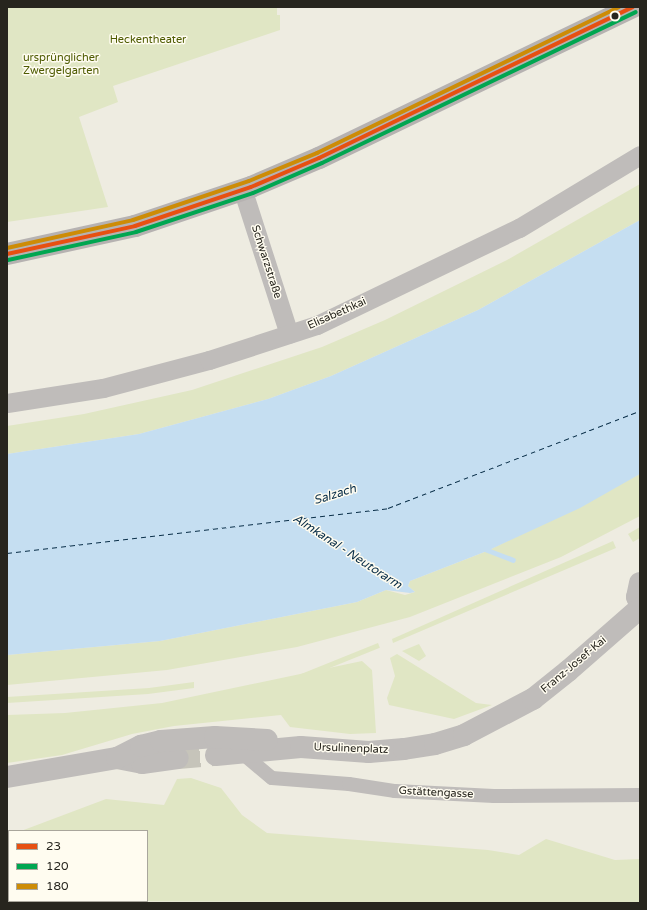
<!DOCTYPE html>
<meta charset="utf-8">
<style>
body{margin:0}
#map{position:relative;width:647px;height:910px;overflow:hidden;background:#eeece1;font-family:"Varela Round",sans-serif}
div>[style]{position:absolute}
[style*='--x']{left:calc(var(--x)*1px);top:calc(var(--y)*1px);width:calc(var(--w)*1px);rotate:calc(var(--a)*1deg)}
.green>*{inset:0;background:#e0e6c4;transform-origin:0 0}
.water>*{inset:0;background:#c5def1}
.stream>*{height:5px;margin:-2.5px;padding:0 2.5px;transform-origin:2.5px;border-radius:2.5px;background:#c5def1}
.ferry>*{height:1px;margin-top:-0.5px;transform-origin:0;background:repeating-linear-gradient(90deg,#092e48 0 5px,transparent 0 9px)}
.tertiary-tunnel>*{height:22px;margin-top:-11px;transform-origin:0;background:repeating-linear-gradient(90deg,#c6c4ba 0 22px,transparent 0 33px)}
.pedestrian>*{height:14px;margin:-7px;padding:0 7px;transform-origin:7px;border-radius:7px;background:#bfbcba}
.minor>*{height:19px;margin:-9.5px;padding:0 9.5px;transform-origin:9.5px;border-radius:9.5px;background:#bfbcba}
.tertiary>*{height:22px;margin:-11px;padding:0 11px;transform-origin:11px;border-radius:11px;background:#bfbcba}
.secondary>*{height:22px;margin:-11px;padding:0 11px;transform-origin:11px;border-radius:11px;background:#b6b2b1}
.bus-1>*{height:4px;margin:-2px;padding:0 2px;transform-origin:2px;border-radius:2px;background:#e75012}
.bus-2>*{height:4px;margin:-2px;padding:0 2px;transform-origin:2px;border-radius:2px;background:#00a651}
.bus-3>*{height:4px;margin:-2px;padding:0 2px;transform-origin:2px;border-radius:2px;background:#cd8c06}
.dots>*{width:11px;height:11px;translate:-50% -50%;box-sizing:border-box;border:2px solid #fffcf0;border-radius:50%}
span{translate:-50% -50%;white-space:nowrap;text-align:center;line-height:1.15;-webkit-text-stroke:3px #fffcf0;paint-order:stroke}
.park-label{font-size:11px;color:#4e5b01}
.street-label{font-size:11px;color:#27251e}
.water-label{font-size:12px;color:#092e48;font-style:italic}
.frame{position:absolute;inset:0;border:8px solid #27251e;pointer-events:none}
.legend{position:absolute;left:8px;top:830px;width:140px;height:72px;box-sizing:border-box;background:#fffcf0;border:1px solid #a9a69c;margin:0;padding:5px 7px;list-style:none;font-size:12px;color:#27251e}
.legend li{display:flex;align-items:center;gap:8px;height:20px}
.legend b{width:20px;border:1px solid #a9a69c}
</style>
<div id="map">
<div class="green">
<i style="clip-path:polygon(7px 7px,277px 7px,277px 15px,280px 15px,280px 30px,113px 86px,118px 102px,79px 117px,108px 207px,7px 222px)"></i>
<i style="clip-path:polygon(640px 184px,640px 220px,478px 310px,331px 376px,268px 399px,139px 434px,7px 454px,7px 426px,84px 414px,192px 390px,322px 347px,385px 320px,507px 260px)"></i>
<i style="clip-path:polygon(640px 474px,640px 516px,561px 557px,410px 617px,297px 647px,167px 670px,7px 685px,7px 655px,160px 641px,357px 602px,386px 590px,405px 595px,415px 592px,408px 586px,410px 581px,487px 551px)"></i>
<i style="clip-path:polygon(640px 527px,640px 538px,633px 542px,628px 534px)"></i>
<i style="clip-path:polygon(613px 541px,616px 548px,393px 643px,392px 639px)"></i>
<i style="left:378px;top:643px;width:5px;height:178px;rotate:68deg"></i>
<i style="clip-path:polygon(419px 644px,426px 656px,419px 661px,402px 651px)"></i>
<i style="clip-path:polygon(397px 654px,476px 703px,492px 705px,454px 719px,389px 705px,387px 698px,395px 676px,390px 658px)"></i>
<i style="clip-path:polygon(362px 661px,372px 670px,376px 733px,350px 734px,290px 727px,281px 715px,174px 726px,132px 734px,62px 755px,7px 763px,7px 715px,65px 713px,162px 703px)"></i>
<i style="clip-path:polygon(194px 682px,194px 688px,148px 694px,7px 703px,7px 697px,149px 688px)"></i>
<i style="clip-path:polygon(191px 778px,221px 788px,242px 815px,267px 833px,488px 850px,519px 855px,546px 839px,615px 860px,640px 859px,640px 903px,45px 901px,147px 901px,147px 831px,21px 831px,106px 799px,164px 805px,177px 779px)"></i>
<i style="left:7px;top:834px;width:2px;height:43px"></i>
</div>
<div class="water">
<i style="clip-path:polygon(640px 220px,640px 474px,580px 508px,487px 551px,410px 581px,408px 586px,415px 592px,410px 593px,386px 590px,357px 602px,160px 641px,7px 655px,7px 454px,139px 434px,268px 399px,331px 376px,478px 310px)"></i>
</div>
<div class="stream">
<i style="--x:482;--y:548;--w:33;--a:21"></i>
</div>
<div class="ferry">
<i style="--x:7;--y:553;--w:384;--a:-6.7"></i>
<i style="--x:388;--y:508;--w:270;--a:-21.1"></i>
</div>
<div class="tertiary-tunnel">
<i style="--x:178;--y:758;--w:38;--a:-5"></i>
</div>
<div class="pedestrian">
<i style="--x:242;--y:753;--w:39;--a:40"></i>
<i style="--x:272;--y:778;--w:77;--a:4.5"></i>
<i style="--x:349;--y:784;--w:47;--a:8.7"></i>
<i style="--x:395;--y:791;--w:99;--a:2.9"></i>
<i style="--x:494;--y:796;--w:146;--a:-0.4"></i>
</div>
<div class="minor">
<i style="--x:243;--y:191;--w:150;--a:72.2"></i>
<i style="--x:7;--y:403;--w:97;--a:-8.9"></i>
<i style="--x:103;--y:388;--w:110;--a:-14.8"></i>
<i style="--x:209;--y:360;--w:114;--a:-18"></i>
<i style="--x:317;--y:325;--w:224;--a:-25.7"></i>
<i style="--x:519;--y:228;--w:141;--a:-31.1"></i>
</div>
<div class="tertiary">
<i style="--x:640;--y:583;--w:14;--a:102"></i>
<i style="--x:637;--y:597;--w:8;--a:67"></i>
<i style="--x:216;--y:755;--w:85;--a:-5.4"></i>
<i style="--x:301;--y:747;--w:68;--a:4.2"></i>
<i style="--x:369;--y:752;--w:35;--a:-5"></i>
<i style="--x:404;--y:749;--w:31;--a:-9"></i>
<i style="--x:435;--y:744;--w:30;--a:-17"></i>
<i style="--x:464;--y:735;--w:78;--a:-27.6"></i>
<i style="--x:533;--y:699;--w:45;--a:-38.7"></i>
<i style="--x:568;--y:671;--w:96;--a:-41.2"></i>
<i style="--x:117;--y:758;--w:25;--a:11"></i>
<i style="--x:142;--y:763;--w:36;--a:-8"></i>
<i style="--x:7;--y:777;--w:112;--a:-9.8"></i>
<i style="--x:117;--y:758;--w:27;--a:-27"></i>
<i style="--x:141;--y:746;--w:21;--a:-14"></i>
<i style="--x:161;--y:741;--w:54;--a:-4.2"></i>
<i style="--x:215;--y:737;--w:52;--a:3.3"></i>
</div>
<div class="secondary">
<i style="--x:7;--y:254;--w:131;--a:-12.3"></i>
<i style="--x:135;--y:226;--w:122;--a:-18.6"></i>
<i style="--x:251;--y:187;--w:74;--a:-23.1"></i>
<i style="--x:319;--y:158;--w:348;--a:-25.7"></i>
</div>
<div class="bus-1">
<i style="--x:7;--y:254;--w:131;--a:-12.3"></i>
<i style="--x:135;--y:226;--w:122;--a:-18.6"></i>
<i style="--x:251;--y:187;--w:74;--a:-23.1"></i>
<i style="--x:319;--y:158;--w:348;--a:-25.7"></i>
</div>
<div class="bus-2">
<i style="--x:8;--y:260;--w:131;--a:-12.3"></i>
<i style="--x:136;--y:232;--w:123;--a:-18.4"></i>
<i style="--x:253;--y:193;--w:75;--a:-23.5"></i>
<i style="--x:322;--y:163;--w:348;--a:-25.7"></i>
</div>
<div class="bus-3">
<i style="--x:7;--y:248;--w:129;--a:-12.5"></i>
<i style="--x:133;--y:220;--w:122;--a:-18.6"></i>
<i style="--x:249;--y:181;--w:74;--a:-22.4"></i>
<i style="--x:317;--y:153;--w:335;--a:-25.8"></i>
</div>
<div class="dots">
<i style="left:615px;top:16px;background:#27251e"></i>
</div>
<div class="park-label">
<span style="left:148px;top:40px">Heckentheater</span>
<span style="left:61px;top:65px">ursprünglicher<br>Zwergelgarten</span>
</div>
<div class="street-label">
<span style="left:266px;top:262px;rotate:72deg">Schwarzstraße</span>
<span style="left:337px;top:314px;rotate:-24deg">Elisabethkai</span>
<span style="left:574px;top:665px;rotate:-40deg">Franz-Josef-Kai</span>
<span style="left:351px;top:749px;rotate:2deg">Ursulinenplatz</span>
<span style="left:436px;top:793px;rotate:3deg">Gstättengasse</span>
</div>
<div class="water-label">
<span style="left:335px;top:495px;rotate:-17deg">Salzach</span>
<span style="left:347px;top:552px;rotate:33deg">Almkanal - Neutorarm</span>
</div>
<div class="frame"></div>
<ul class="legend">
<li><b style="height:5px;background:#e75012"></b>23</li>
<li><b style="height:5px;background:#00a651"></b>120</li>
<li><b style="height:5px;background:#cd8c06"></b>180</li>
</ul>
</div>
